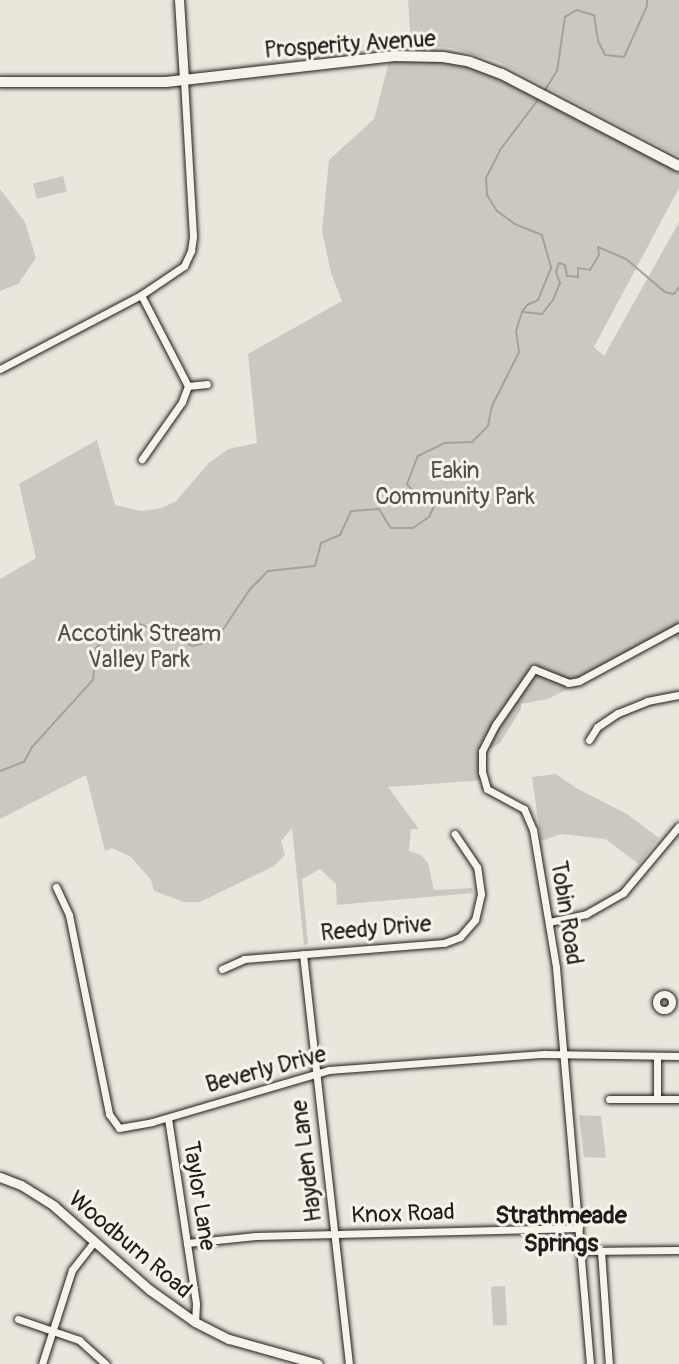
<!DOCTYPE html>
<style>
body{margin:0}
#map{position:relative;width:679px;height:1364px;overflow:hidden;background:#eae6dc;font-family:Pangolin,sans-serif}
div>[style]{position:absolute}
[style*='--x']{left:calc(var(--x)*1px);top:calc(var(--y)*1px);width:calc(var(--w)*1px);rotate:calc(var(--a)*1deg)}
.green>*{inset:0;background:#ccc8c0;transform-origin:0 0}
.stream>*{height:2px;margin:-1px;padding:0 1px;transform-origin:1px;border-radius:1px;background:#a3a19a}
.roads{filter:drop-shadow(0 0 2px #1c1c1c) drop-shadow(0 0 2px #1c1c1c)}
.minor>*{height:7px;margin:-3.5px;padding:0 3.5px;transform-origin:3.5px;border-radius:3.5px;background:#f7f3e8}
.minor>.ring{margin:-3.5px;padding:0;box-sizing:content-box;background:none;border:7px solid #f7f3e8;border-radius:50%}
.tertiary>*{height:9px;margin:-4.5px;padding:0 4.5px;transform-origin:4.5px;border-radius:4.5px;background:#f7f3e8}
.secondary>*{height:10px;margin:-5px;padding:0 5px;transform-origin:5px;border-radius:5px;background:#f7f3e8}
span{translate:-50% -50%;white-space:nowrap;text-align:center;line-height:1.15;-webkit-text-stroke:6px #f7f3e8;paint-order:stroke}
.street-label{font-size:23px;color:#1c1c1c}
.park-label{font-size:23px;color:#51504d}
.neighbourhood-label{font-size:24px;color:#1c1c1c;font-weight:700}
</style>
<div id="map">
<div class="green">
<i style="clip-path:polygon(408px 0,679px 0,679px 156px,497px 61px,452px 48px,411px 45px)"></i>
<i style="clip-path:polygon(414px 59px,457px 63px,498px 78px,679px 171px,679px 188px,594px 347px,604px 356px,679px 222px,679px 642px,674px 635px,548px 699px,521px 704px,521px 709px,500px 743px,486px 751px,487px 780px,388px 787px,419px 829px,411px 829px,409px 851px,421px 855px,428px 863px,434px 890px,472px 888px,473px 893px,337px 905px,336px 884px,320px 869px,302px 879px,308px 944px,304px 945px,292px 828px,281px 841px,285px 855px,274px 866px,200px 902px,184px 902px,154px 891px,151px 880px,131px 857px,112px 848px,105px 851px,86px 775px,0 819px,0 579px,36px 558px,19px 484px,97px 440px,115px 505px,141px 511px,162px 508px,176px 501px,209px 463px,228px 449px,257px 443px,248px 354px,342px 301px,331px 273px,322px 231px,329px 160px,374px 119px,389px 62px)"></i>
<i style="left:63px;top:176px;width:16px;height:31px;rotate:76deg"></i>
<i style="clip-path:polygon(0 189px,25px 222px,36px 258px,18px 284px,0 291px)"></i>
<i style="clip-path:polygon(556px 774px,576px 788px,627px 814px,659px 838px,639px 864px,605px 839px,561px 834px,541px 841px,532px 777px)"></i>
<i style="clip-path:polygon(579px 1115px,601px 1116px,606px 1158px,584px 1157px)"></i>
<i style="left:505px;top:1286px;width:39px;height:14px;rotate:87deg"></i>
</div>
<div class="stream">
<i style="--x:545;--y:90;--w:22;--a:-58"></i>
<i style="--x:557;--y:71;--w:55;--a:-81.6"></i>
<i style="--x:565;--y:17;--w:13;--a:-32"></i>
<i style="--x:576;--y:10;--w:19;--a:16"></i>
<i style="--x:594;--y:15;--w:26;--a:81"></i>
<i style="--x:598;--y:41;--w:16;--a:63"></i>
<i style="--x:605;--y:55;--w:19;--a:6"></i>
<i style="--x:624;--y:57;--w:56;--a:-65.7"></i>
<i style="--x:647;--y:6;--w:6;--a:-90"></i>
<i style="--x:522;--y:312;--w:20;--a:6"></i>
<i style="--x:542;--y:314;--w:18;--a:-52"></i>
<i style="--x:553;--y:300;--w:18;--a:-68"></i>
<i style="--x:560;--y:283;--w:12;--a:-110"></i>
<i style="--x:556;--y:272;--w:9;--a:-72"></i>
<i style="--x:559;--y:263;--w:6;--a:18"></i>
<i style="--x:565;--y:265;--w:11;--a:80"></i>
<i style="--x:567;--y:276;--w:11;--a:5"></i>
<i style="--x:578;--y:277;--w:9;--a:-90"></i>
<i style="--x:578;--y:268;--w:12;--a:9"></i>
<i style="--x:590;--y:270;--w:17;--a:-59"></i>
<i style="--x:599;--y:255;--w:8;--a:-97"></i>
<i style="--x:598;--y:247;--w:30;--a:23"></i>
<i style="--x:626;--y:259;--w:51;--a:40.2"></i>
<i style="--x:665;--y:292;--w:9;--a:13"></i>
<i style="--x:674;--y:294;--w:9;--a:-54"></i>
<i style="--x:0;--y:771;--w:26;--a:-21"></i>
<i style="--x:24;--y:762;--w:17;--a:-62"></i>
<i style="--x:32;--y:747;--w:91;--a:-47.7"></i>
<i style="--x:93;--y:680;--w:32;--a:-85"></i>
<i style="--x:96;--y:648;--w:24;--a:-45"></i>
<i style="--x:113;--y:631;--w:27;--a:-15"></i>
<i style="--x:139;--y:624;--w:27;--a:17"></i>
<i style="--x:165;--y:632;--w:31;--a:27"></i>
<i style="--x:193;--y:646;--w:24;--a:-15"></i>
<i style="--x:216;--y:640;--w:61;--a:-56.3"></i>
<i style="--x:250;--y:589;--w:25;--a:-45"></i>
<i style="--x:268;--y:571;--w:47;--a:-6.1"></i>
<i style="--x:315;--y:566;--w:24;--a:-75"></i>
<i style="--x:321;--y:543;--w:21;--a:-23"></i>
<i style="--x:340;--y:535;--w:26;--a:-65"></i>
<i style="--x:351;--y:511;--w:28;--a:-4"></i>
<i style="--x:379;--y:509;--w:22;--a:58"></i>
<i style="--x:391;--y:528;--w:22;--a:0"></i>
<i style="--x:413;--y:528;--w:19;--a:-35"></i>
<i style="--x:429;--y:517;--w:14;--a:-65"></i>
<i style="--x:435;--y:504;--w:23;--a:-151"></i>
<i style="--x:415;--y:493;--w:12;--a:-132"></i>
<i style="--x:407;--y:484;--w:30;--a:-69"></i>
<i style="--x:418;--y:456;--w:30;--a:-26"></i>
<i style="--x:445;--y:443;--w:27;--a:-2"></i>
<i style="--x:472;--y:442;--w:23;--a:-45"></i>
<i style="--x:488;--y:426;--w:20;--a:-79"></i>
<i style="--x:492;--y:406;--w:60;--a:-63.4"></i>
<i style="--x:519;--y:352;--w:21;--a:-98"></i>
<i style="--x:516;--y:331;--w:20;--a:-72"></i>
<i style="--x:522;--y:312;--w:9;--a:-54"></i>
<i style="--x:527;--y:305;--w:12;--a:-24"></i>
<i style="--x:538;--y:300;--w:35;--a:-68"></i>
<i style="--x:551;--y:267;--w:33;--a:-106"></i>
<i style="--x:542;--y:235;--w:29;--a:-158"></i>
<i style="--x:515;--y:224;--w:22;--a:-144"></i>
<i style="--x:497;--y:211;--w:19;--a:-122"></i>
<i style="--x:487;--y:195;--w:17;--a:-93"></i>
<i style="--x:486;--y:178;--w:31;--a:-63"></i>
<i style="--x:500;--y:150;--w:66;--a:-53"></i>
</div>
<div class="roads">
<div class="minor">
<i style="--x:141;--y:295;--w:102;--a:62.7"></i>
<i style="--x:188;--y:386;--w:17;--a:111"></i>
<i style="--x:182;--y:402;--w:70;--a:125.1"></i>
<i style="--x:0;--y:369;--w:159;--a:-27.7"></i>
<i style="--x:141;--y:295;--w:52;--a:-34"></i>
<i style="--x:184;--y:266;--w:17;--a:-65"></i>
<i style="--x:191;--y:251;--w:15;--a:-82"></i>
<i style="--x:193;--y:236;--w:156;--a:-93.3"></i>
<i style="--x:188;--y:386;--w:19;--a:-6"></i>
<i style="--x:589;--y:740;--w:15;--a:-58"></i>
<i style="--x:597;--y:727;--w:25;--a:-34"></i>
<i style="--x:618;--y:713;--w:31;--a:-22"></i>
<i style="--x:647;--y:701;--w:33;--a:-11"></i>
<i style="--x:56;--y:887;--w:31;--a:65"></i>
<i style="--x:69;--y:915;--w:203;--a:78.6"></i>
<i style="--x:109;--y:1114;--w:17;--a:54"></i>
<i style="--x:119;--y:1128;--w:34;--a:-10"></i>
<i style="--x:152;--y:1122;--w:184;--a:-16.4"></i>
<i style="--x:329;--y:1070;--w:215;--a:-4.3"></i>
<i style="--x:543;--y:1054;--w:136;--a:0.8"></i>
<i style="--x:549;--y:922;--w:38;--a:-12"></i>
<i style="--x:586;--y:914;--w:43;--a:-29.6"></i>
<i style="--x:623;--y:893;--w:87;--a:-50.1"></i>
<i style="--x:303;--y:954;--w:413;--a:83.6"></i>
<i style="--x:222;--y:969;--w:24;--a:-24"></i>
<i style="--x:244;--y:959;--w:201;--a:-4.6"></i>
<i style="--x:444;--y:943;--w:17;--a:-21"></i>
<i style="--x:460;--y:937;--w:23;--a:-49"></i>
<i style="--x:475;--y:920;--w:27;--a:-77"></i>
<i style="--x:481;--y:894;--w:27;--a:-98"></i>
<i style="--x:477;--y:867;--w:40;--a:-124"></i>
<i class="ring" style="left:656px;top:994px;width:9px;height:9px"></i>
<i style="--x:609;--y:1099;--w:70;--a:0"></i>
<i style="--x:657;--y:1099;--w:43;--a:-90"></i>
<i style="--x:168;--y:1118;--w:188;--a:81.4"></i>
<i style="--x:196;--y:1304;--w:18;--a:93"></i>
<i style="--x:187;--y:1243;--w:69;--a:-5.8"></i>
<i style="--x:256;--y:1236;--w:323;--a:-1.4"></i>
<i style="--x:582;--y:1251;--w:97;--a:-0.6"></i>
<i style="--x:601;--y:1251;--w:113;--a:86"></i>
<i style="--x:18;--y:1319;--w:65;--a:19"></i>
<i style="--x:79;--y:1340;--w:36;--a:42"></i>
<i style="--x:42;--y:1364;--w:99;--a:-72.3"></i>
<i style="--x:72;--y:1270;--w:36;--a:-52"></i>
<i style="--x:590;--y:1364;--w:398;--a:-94.9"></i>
<i style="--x:556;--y:967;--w:139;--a:-99.5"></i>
<i style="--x:533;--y:830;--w:23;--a:-113"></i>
<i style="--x:524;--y:809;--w:42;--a:-151.6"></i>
<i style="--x:487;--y:789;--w:18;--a:-106"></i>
<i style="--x:482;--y:772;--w:21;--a:-90"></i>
<i style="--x:482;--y:751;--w:30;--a:-63"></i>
<i style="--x:496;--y:724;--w:67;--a:-55.4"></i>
<i style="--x:534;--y:669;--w:37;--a:22"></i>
<i style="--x:568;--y:683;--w:11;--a:-10"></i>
<i style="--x:579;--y:681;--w:114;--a:-28.4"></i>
</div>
<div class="tertiary">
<i style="--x:179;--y:0;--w:80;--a:86.4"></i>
<i style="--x:0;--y:1177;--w:22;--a:21"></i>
<i style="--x:21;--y:1185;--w:39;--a:32"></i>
<i style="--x:54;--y:1206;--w:128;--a:41.2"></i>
<i style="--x:150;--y:1290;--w:55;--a:35.4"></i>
<i style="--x:195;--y:1322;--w:38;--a:27"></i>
<i style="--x:229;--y:1339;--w:92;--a:15.7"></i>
</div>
<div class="secondary">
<i style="--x:0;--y:82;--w:166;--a:0"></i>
<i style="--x:166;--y:82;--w:228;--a:-6.5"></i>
<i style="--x:393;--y:56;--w:50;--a:1.1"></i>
<i style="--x:443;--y:57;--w:27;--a:10"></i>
<i style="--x:470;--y:62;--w:34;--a:21"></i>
<i style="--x:502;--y:74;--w:199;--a:27.5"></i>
</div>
</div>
<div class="street-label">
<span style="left:350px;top:45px;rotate:-4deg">Prosperity Avenue</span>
<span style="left:566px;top:913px;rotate:81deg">Tobin Road</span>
<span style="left:376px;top:929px;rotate:-5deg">Reedy Drive</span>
<span style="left:266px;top:1070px;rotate:-15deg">Beverly Drive</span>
<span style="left:307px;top:1161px;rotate:-97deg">Hayden Lane</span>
<span style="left:199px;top:1196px;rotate:81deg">Taylor Lane</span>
<span style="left:403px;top:1214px;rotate:-2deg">Knox Road</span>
<span style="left:130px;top:1245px;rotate:40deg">Woodburn Road</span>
</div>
<div class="park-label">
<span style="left:455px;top:484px">Eakin<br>Community Park</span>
<span style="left:139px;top:647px">Accotink Stream<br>Valley Park</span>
</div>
<div class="neighbourhood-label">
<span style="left:561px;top:1230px">Strathmeade<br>Springs</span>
</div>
</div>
